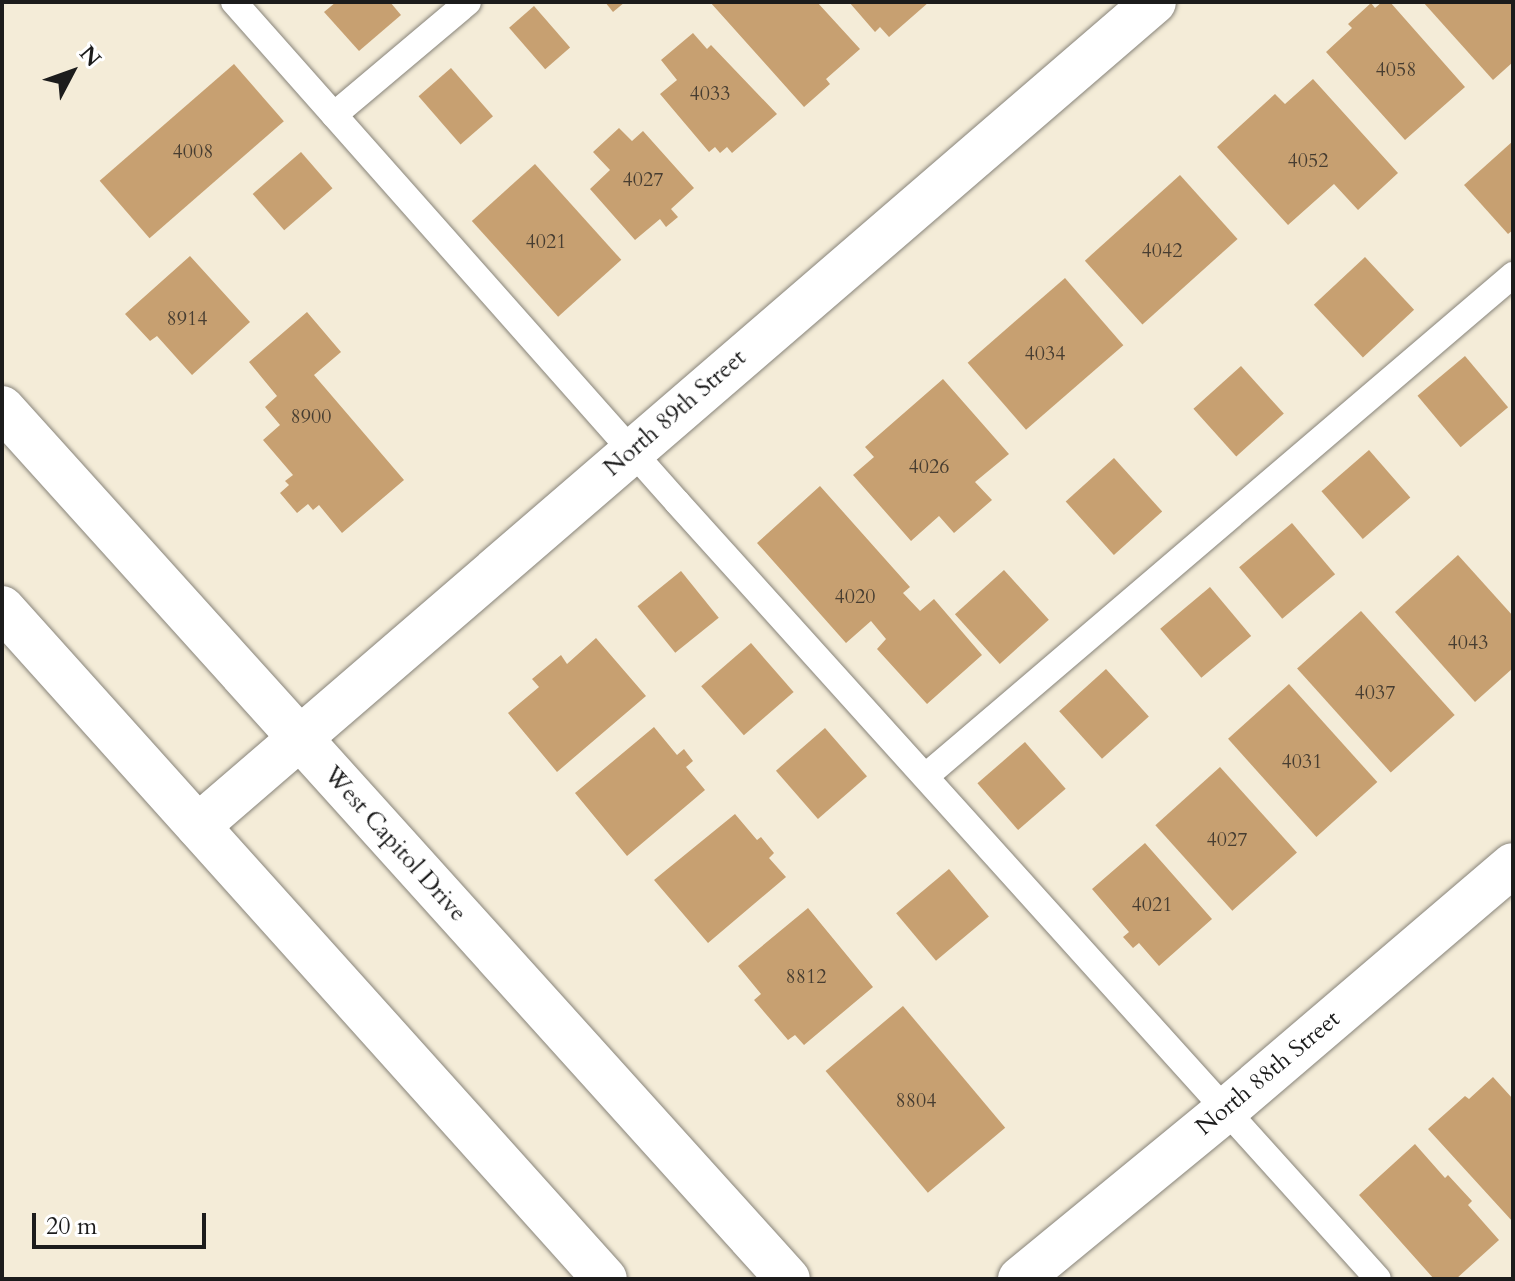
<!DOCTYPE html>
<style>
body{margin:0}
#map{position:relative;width:1515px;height:1281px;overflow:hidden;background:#f4ecd8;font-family:Cardo,serif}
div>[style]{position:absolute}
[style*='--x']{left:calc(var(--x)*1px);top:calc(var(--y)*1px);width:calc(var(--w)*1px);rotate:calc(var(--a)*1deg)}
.building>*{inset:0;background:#c7a071;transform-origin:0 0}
.roads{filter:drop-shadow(0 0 2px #88847a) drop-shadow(0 0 2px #88847a)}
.lane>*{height:26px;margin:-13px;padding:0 13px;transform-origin:13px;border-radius:13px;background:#fff}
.street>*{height:44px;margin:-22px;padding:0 22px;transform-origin:22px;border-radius:22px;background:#fff}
.primary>*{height:44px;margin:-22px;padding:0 22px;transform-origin:22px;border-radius:22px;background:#fff}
span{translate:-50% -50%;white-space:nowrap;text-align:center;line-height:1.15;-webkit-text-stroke:8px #fff;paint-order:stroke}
.number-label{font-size:20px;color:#473d31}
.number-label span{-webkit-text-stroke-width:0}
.street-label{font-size:24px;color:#1c1c1c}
.frame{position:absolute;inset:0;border:4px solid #1c1c1c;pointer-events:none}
.north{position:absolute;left:32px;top:32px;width:80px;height:80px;-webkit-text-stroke:6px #fff;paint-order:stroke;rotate:49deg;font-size:22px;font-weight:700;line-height:32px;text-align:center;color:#1c1c1c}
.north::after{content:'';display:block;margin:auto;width:28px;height:36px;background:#1c1c1c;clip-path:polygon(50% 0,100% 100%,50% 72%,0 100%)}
.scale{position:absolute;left:32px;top:1213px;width:174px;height:36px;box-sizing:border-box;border:4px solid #1c1c1c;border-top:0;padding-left:10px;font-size:24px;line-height:28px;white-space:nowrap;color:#1c1c1c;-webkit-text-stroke:6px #fff;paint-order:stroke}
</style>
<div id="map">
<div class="building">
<i style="clip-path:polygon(336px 2px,390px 2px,401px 15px,359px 51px,324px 12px)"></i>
<i style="clip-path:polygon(605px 2px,625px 2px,613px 12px)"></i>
<i style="clip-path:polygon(710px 2px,817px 2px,860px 49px,826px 79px,830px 84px,804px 107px)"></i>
<i style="clip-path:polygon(849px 2px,929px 2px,889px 37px,880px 27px,875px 32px)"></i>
<i style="clip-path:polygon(1382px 2px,1390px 2px,1465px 87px,1405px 140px,1326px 52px,1352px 28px,1348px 24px,1371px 3px,1375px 8px)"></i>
<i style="clip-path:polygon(1423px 2px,1513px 2px,1513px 62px,1493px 80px)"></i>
<i style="left:534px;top:6px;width:55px;height:33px;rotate:49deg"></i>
<i style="clip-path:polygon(693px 33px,707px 49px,711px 45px,777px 114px,732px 153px,727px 147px,720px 153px,715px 147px,709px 152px,660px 94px,677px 80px,661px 60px)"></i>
<i style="left:234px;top:64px;width:76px;height:178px;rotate:49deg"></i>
<i style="left:451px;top:68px;width:64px;height:43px;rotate:49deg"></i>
<i style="clip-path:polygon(1313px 79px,1398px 173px,1358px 210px,1334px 184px,1288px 225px,1217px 147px,1275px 94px,1285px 104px)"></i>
<i style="clip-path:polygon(619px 128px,632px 141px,643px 131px,694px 188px,671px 209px,678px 217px,666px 227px,660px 219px,635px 240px,590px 189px,610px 170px,593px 152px)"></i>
<i style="clip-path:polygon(1513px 141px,1513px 230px,1508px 234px,1464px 185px)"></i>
<i style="left:301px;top:152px;width:48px;height:64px;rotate:49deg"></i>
<i style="left:535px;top:164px;width:129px;height:85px;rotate:48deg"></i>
<i style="left:1180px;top:175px;width:86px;height:128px;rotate:48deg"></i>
<i style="clip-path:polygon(190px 256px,250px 322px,192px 375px,157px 336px,150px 341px,125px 314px)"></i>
<i style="left:1365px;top:257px;width:72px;height:70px;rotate:47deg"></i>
<i style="left:1065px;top:278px;width:89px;height:129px;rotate:49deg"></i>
<i style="clip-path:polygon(307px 312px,341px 352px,314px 375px,404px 480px,342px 533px,319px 505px,313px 510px,308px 504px,297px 513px,280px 493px,289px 485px,285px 481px,293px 475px,263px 440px,280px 425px,265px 407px,277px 396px,249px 362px)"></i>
<i style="left:1465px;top:356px;width:67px;height:62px;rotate:50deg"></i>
<i style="left:1241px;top:366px;width:64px;height:64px;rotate:48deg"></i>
<i style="clip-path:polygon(943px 379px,1009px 454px,975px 482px,992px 500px,954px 533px,939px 516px,911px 541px,853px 475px,874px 457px,865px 447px)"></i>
<i style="left:1369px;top:450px;width:63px;height:63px;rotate:49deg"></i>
<i style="left:1114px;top:458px;width:72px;height:65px;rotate:48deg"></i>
<i style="clip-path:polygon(820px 486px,910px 587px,903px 593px,920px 611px,934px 599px,982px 655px,927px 704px,877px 649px,886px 639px,871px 621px,846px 643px,757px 543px)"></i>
<i style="left:1292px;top:523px;width:67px;height:69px;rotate:50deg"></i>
<i style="clip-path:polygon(1458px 555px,1513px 616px,1513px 668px,1475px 702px,1395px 612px)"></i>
<i style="left:1004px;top:570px;width:67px;height:66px;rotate:48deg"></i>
<i style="left:681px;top:571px;width:60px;height:56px;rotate:51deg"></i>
<i style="left:1210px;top:587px;width:64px;height:65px;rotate:50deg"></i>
<i style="left:1361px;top:611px;width:140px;height:86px;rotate:48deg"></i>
<i style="clip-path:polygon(596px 638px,646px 696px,557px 772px,508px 713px,539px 687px,532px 679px,561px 655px,567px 664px)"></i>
<i style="left:751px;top:643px;width:65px;height:66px;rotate:49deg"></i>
<i style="left:1106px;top:669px;width:64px;height:63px;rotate:48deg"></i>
<i style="left:1289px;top:684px;width:132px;height:82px;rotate:48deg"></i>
<i style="clip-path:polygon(654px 727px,677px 755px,684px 749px,693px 761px,686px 767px,705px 790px,627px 856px,575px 793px)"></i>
<i style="left:825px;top:728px;width:64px;height:65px;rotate:49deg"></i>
<i style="left:1025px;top:742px;width:62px;height:63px;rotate:49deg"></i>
<i style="left:1220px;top:767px;width:115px;height:87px;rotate:48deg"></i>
<i style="clip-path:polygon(735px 814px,757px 840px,761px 837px,774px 853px,769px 858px,786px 877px,708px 943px,654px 880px)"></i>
<i style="clip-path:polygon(1145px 843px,1212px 919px,1159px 966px,1139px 943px,1133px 948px,1123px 937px,1129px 932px,1092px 889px)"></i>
<i style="left:949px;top:869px;width:62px;height:69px;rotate:50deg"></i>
<i style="clip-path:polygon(808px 908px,873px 987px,804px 1045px,795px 1035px,788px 1040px,754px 1000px,761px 994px,738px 966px)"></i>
<i style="left:903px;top:1006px;width:159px;height:101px;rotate:50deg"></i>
<i style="clip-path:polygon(1493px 1077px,1513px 1099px,1513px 1222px,1428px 1129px,1465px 1096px,1469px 1099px)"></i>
<i style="clip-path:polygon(1415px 1144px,1445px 1178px,1448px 1175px,1472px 1201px,1468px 1205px,1499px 1240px,1456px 1279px,1434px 1279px,1359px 1195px)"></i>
</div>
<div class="roads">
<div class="lane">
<i style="--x:234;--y:2;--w:668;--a:48.46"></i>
<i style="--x:677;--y:502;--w:1046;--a:47.94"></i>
<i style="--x:334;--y:115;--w:175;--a:-40.1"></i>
<i style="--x:926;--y:776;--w:772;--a:-40.48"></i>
</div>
<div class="street">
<i style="--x:198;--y:826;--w:1262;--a:-40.76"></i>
<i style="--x:1020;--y:1279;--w:266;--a:-39.4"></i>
<i style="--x:1226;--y:1110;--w:377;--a:-40.5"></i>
</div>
<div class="primary">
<i style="--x:2;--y:408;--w:1173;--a:47.94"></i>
<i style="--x:2;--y:608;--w:902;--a:48.06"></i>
</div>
</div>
<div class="number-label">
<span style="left:1396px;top:69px">4058</span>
<span style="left:710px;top:93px">4033</span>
<span style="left:193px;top:151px">4008</span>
<span style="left:1308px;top:160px">4052</span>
<span style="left:643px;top:179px">4027</span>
<span style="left:546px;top:241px">4021</span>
<span style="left:1162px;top:250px">4042</span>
<span style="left:187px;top:318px">8914</span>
<span style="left:1045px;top:353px">4034</span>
<span style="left:311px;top:416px">8900</span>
<span style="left:929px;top:466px">4026</span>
<span style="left:855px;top:596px">4020</span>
<span style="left:1468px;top:642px">4043</span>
<span style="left:1375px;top:692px">4037</span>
<span style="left:1302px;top:761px">4031</span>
<span style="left:1227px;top:839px">4027</span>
<span style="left:1152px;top:904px">4021</span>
<span style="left:806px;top:976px">8812</span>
<span style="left:916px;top:1100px">8804</span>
</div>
<div class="street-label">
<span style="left:675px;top:413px;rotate:-41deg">North 89th Street</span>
<span style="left:395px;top:844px;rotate:48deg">West Capitol Drive</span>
<span style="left:1268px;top:1073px;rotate:-40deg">North 88th Street</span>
</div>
<div class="frame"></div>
<div class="north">N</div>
<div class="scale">20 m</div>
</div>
